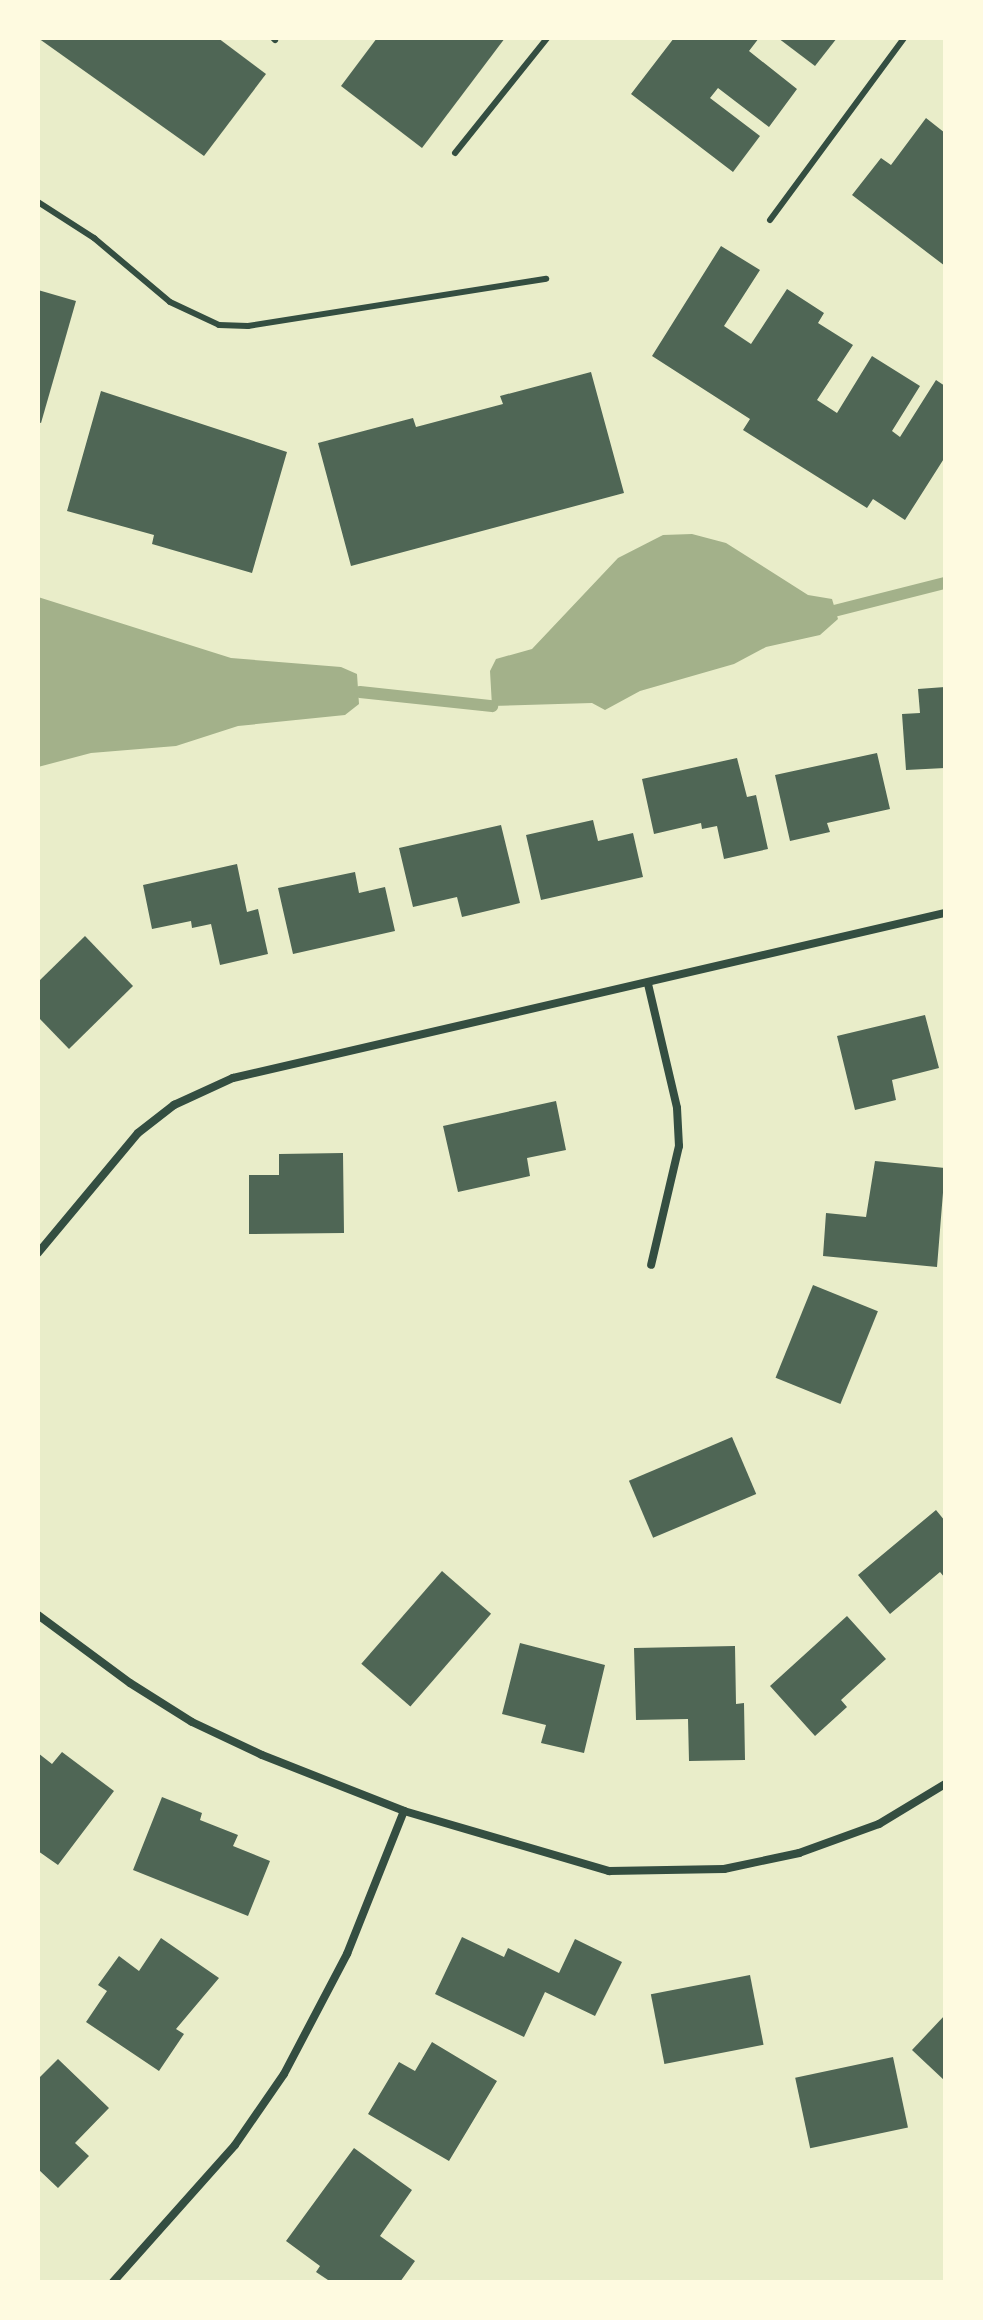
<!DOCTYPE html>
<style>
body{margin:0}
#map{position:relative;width:983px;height:2320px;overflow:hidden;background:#e9edc9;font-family:"Fira Sans Condensed",sans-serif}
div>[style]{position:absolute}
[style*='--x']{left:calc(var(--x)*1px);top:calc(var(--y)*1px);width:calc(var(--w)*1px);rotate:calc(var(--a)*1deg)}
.water>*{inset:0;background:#a3b18a}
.stream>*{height:12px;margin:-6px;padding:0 6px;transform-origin:6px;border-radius:6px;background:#a3b18a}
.building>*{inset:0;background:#4f6655;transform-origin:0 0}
.service>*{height:6px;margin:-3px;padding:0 3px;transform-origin:3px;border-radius:3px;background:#344e41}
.minor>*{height:8px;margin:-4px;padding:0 4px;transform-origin:4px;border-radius:4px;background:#344e41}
span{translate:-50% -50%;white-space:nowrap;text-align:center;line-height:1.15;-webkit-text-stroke:8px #fefae0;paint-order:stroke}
.frame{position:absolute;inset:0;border:40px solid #fefae0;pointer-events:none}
</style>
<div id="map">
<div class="water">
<i style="clip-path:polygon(692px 534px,726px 543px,808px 595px,832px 599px,838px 619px,820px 635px,766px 647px,734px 664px,640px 691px,605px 710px,592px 703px,492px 706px,490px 671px,496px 659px,532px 649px,618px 558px,663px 535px)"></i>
<i style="clip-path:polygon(38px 597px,231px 658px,341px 667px,357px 674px,359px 704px,345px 715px,238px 726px,176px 746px,91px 753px,38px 767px)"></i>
</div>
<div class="stream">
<i style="--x:834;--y:611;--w:114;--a:-14.2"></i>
<i style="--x:360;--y:692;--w:133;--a:6.1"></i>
</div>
<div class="building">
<i style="clip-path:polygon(38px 38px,218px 38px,266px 74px,204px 156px)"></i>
<i style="clip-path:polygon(377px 38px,505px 38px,422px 148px,341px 86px)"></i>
<i style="clip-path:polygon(674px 38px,759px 38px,749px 51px,797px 89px,769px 127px,718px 88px,710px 98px,760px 136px,733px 172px,631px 94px)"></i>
<i style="clip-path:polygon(778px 38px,837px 38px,815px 66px)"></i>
<i style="clip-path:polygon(926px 118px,945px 133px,945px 266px,852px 195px,881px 158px,891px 165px)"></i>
<i style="clip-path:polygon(721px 246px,760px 270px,724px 326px,751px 344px,787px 289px,824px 313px,818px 323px,853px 345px,817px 400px,837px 413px,872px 356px,920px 386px,892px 431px,900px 437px,936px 380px,945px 386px,945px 457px,905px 520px,873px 499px,867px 508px,743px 430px,750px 419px,652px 356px)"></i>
<i style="clip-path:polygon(38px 290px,76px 301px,41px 423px,38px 422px)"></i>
<i style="clip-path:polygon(591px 372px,624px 493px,351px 566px,318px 443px,413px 418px,416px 427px,503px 404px,500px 396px)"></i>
<i style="clip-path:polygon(101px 391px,287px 452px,252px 573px,152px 544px,154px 535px,67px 511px)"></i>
<i style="clip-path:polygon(945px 687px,945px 768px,906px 770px,902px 714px,920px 713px,918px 689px)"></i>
<i style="clip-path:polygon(877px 753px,890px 809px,827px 823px,830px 832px,790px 841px,775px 775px)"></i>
<i style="clip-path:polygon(737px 758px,747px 797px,756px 795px,768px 849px,724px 859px,717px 826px,702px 829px,701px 823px,654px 834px,642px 779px)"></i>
<i style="clip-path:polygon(593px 820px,598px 841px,633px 833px,643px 877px,541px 900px,526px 835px)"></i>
<i style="clip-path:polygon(501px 825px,520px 903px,462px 917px,457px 897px,413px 907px,399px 848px)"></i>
<i style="clip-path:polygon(237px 864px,247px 912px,258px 909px,268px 954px,220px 965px,211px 924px,192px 928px,191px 921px,152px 929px,143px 885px)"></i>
<i style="clip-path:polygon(355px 872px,359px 893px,385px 887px,395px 931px,293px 954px,278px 888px)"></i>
<i style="clip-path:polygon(85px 936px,133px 986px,69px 1049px,38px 1017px,38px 982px)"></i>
<i style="clip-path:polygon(925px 1015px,939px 1068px,892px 1080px,896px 1100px,855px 1110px,837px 1036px)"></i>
<i style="clip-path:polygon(556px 1101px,566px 1150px,527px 1158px,530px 1176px,458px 1192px,443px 1126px)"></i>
<i style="clip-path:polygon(343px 1153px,344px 1233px,249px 1234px,249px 1175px,279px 1175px,279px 1154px)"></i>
<i style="clip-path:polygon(875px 1161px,945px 1168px,937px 1267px,823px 1256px,826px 1213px,866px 1217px)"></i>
<i style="left:813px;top:1285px;width:70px;height:100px;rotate:22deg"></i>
<i style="left:732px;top:1437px;width:62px;height:112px;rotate:67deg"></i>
<i style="clip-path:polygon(936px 1510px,945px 1521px,945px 1578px,940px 1572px,890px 1614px,858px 1575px)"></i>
<i style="left:442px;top:1571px;width:65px;height:123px;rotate:41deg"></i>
<i style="clip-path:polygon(847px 1616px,886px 1659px,841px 1700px,847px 1707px,815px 1736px,770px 1686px)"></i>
<i style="clip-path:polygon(520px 1643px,605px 1665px,584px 1753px,541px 1743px,546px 1725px,502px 1714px)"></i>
<i style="clip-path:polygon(735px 1646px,736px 1704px,744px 1703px,745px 1760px,689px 1761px,688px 1719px,636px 1720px,634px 1648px)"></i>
<i style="clip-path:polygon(62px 1752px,114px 1791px,58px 1865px,38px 1851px,38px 1753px,52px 1764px)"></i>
<i style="clip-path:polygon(162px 1797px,202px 1813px,200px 1820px,238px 1835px,233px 1846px,270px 1861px,248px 1916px,133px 1870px)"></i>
<i style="clip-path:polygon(462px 1937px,504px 1957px,508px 1948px,559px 1973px,575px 1939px,622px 1962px,595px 2016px,545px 1992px,524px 2037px,435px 1994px)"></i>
<i style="clip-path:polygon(161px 1938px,219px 1978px,176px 2029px,184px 2034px,159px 2071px,86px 2022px,107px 1991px,98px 1985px,119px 1956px,139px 1971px)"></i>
<i style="left:750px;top:1975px;width:71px;height:101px;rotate:79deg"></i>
<i style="clip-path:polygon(945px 2015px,945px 2081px,912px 2050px)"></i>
<i style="clip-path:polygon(432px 2042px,497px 2081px,449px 2161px,368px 2114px,399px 2062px,415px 2071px)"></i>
<i style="left:893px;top:2057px;width:72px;height:100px;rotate:78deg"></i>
<i style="clip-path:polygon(58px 2059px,109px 2108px,75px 2143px,89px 2156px,58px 2188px,38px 2169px,38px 2079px)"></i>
<i style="clip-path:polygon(354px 2148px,412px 2190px,380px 2236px,415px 2261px,400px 2282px,331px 2282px,316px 2272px,320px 2266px,286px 2241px)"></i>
</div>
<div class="service">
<i style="--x:273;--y:38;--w:3;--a:45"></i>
<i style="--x:455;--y:153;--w:147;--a:-51.3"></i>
<i style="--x:38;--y:202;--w:67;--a:32.7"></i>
<i style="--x:94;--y:238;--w:99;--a:40.1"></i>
<i style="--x:170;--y:302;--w:54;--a:25.1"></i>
<i style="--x:219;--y:325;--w:29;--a:2"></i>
<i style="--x:248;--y:326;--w:302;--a:-9"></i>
<i style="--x:770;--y:220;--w:226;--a:-53.6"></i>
</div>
<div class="minor">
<i style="--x:648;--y:984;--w:127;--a:76.8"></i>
<i style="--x:677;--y:1108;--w:38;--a:87"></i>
<i style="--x:679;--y:1146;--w:122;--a:103.2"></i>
<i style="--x:38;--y:1253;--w:156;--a:-50.2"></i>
<i style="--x:138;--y:1133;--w:46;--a:-37.9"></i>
<i style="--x:174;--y:1105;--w:65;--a:-24.6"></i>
<i style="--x:233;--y:1078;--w:731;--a:-13.05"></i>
<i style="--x:38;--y:1615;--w:114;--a:36.5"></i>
<i style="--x:130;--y:1683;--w:73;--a:32.2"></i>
<i style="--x:192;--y:1722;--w:77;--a:25.2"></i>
<i style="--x:262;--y:1755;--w:153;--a:21.5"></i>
<i style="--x:404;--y:1811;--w:214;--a:16.3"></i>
<i style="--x:609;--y:1871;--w:115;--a:-1"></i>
<i style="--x:724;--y:1869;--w:77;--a:-12"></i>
<i style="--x:799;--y:1853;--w:85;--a:-19.9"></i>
<i style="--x:879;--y:1824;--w:77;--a:-31.2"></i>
<i style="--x:113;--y:2282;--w:183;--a:-48.3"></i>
<i style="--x:235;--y:2145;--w:86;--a:-55.4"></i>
<i style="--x:284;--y:2074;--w:136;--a:-62.3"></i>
<i style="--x:347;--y:1954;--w:154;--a:-68.3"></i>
</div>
<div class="frame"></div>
</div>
